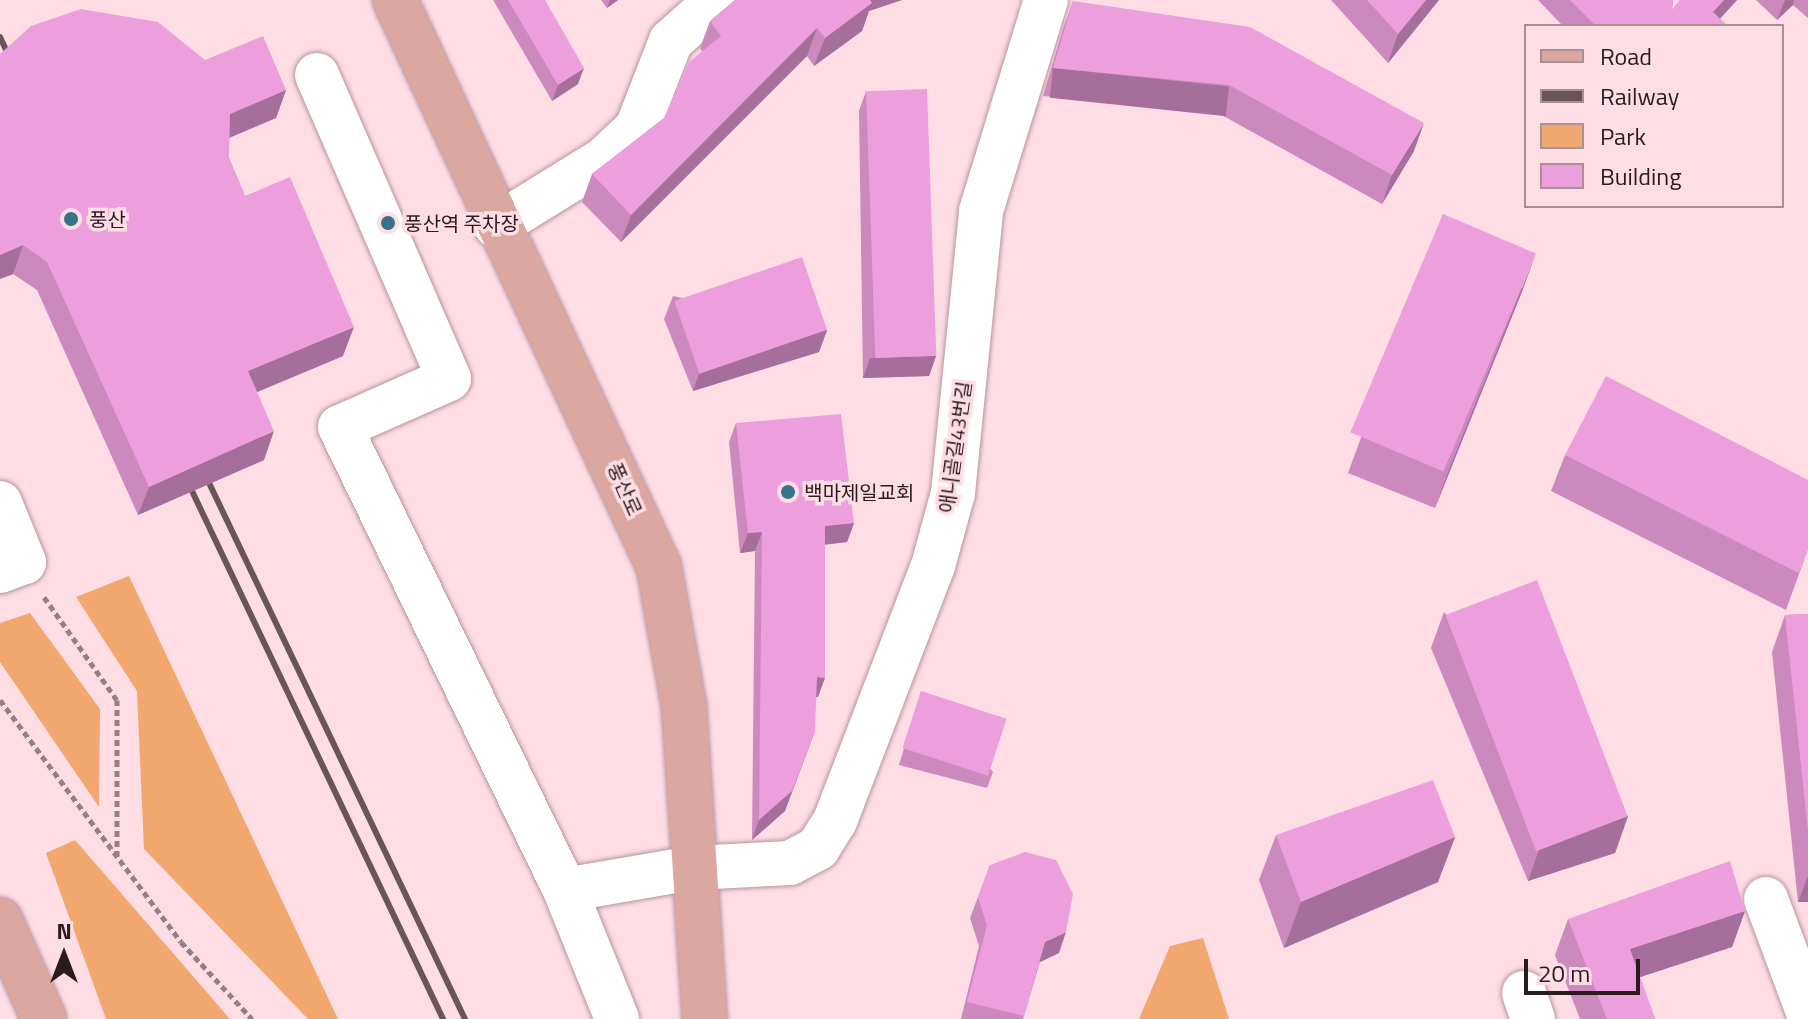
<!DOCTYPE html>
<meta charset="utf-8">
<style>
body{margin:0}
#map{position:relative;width:1808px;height:1019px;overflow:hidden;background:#fedde5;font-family:"Titillium Web","Noto Sans KR",sans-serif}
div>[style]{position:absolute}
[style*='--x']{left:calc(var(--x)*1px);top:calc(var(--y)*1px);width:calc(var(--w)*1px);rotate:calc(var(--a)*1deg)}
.green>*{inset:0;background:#f1a76e}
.path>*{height:5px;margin-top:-2.5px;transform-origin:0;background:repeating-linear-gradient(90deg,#977e84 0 6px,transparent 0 10px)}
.roads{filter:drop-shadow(0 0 2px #b9939c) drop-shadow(0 0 2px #b9939c)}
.minor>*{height:44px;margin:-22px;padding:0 22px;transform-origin:22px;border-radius:22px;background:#fff}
.major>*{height:44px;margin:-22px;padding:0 22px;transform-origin:22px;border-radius:22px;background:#daa8a0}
.rail>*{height:6px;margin:-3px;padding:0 3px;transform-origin:3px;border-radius:3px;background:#69555a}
.wall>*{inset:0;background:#cc89be}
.shaded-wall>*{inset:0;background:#a66f9b;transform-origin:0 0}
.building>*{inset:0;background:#ed9fdd;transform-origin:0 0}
.dots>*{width:22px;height:22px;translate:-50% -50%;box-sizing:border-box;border:4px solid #fedde5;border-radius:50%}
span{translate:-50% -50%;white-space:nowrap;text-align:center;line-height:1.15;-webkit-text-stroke:7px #fedde5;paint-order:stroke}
.poi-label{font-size:20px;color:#2a1b1f}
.left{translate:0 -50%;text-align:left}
.street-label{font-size:20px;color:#2a1b1f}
.legend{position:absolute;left:1524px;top:24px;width:260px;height:184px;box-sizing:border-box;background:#fedde5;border:2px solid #a98f96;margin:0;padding:10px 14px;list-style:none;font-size:24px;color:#2a1b1f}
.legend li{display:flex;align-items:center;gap:16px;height:40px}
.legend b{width:40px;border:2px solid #a98f96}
.north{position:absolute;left:24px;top:915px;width:80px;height:80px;-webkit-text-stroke:6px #fedde5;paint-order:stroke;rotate:0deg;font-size:22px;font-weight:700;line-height:32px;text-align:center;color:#2a1b1f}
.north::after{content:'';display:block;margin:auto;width:28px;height:36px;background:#2a1b1f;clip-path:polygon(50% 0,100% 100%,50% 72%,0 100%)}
.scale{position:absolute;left:1524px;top:959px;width:116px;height:36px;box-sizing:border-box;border:4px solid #2a1b1f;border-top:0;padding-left:10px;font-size:24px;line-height:28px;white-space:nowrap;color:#2a1b1f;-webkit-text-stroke:6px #fedde5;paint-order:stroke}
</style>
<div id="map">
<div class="green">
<i style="clip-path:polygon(129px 576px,338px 1019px,308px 1019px,144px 849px,137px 691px,76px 597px)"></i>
<i style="clip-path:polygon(30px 613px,100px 709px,99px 807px,0 662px,0 623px)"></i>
<i style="clip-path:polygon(75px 840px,230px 1019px,106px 1019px,46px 853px)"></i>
<i style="clip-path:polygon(1203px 938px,1229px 1019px,1139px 1019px,1170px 946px)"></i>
</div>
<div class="path">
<i style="--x:44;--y:597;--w:126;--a:54.7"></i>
<i style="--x:117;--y:700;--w:156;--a:90"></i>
<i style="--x:0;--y:700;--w:302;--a:53.2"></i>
<i style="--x:181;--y:942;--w:105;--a:47.3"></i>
</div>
<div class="roads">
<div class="minor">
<i style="--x:317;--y:75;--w:331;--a:66.5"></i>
<i style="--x:449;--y:379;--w:119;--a:156.2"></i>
<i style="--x:340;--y:427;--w:515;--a:64.08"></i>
<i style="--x:565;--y:890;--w:130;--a:-9.8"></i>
<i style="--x:693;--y:868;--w:97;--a:-3"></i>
<i style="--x:790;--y:863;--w:32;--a:-28"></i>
<i style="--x:818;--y:848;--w:32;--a:-58"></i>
<i style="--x:835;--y:821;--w:273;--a:-69"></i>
<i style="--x:933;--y:566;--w:76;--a:-74.7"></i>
<i style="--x:953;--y:493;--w:283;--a:-84.3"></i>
<i style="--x:981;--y:211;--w:221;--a:-72.9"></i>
<i style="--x:496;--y:226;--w:126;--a:-31.7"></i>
<i style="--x:603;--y:160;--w:47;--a:-43.3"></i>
<i style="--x:637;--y:128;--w:93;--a:-68.7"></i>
<i style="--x:671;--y:41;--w:62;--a:-41.7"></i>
<i style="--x:0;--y:503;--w:64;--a:67.9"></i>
<i style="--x:24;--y:562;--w:26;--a:159"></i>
<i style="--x:565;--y:890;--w:139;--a:68"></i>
<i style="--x:1766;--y:899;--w:121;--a:69.6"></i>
<i style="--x:1524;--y:993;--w:28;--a:71"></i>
</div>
<div class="major">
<i style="--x:395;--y:0;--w:625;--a:65.03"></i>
<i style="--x:659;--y:567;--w:141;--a:79.8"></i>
<i style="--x:684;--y:706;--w:314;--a:86.2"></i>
<i style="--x:0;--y:920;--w:108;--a:66"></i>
</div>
</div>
<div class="rail">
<i style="--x:0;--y:37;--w:35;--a:65"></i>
<i style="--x:200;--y:464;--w:615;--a:64.48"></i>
<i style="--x:182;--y:470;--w:608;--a:64.57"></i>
</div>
<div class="wall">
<i style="clip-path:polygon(493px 0,545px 0,578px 84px,552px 101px)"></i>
<i style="clip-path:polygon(601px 0,618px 0,607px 8px)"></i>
<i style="clip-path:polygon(735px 0,902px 0,869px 11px,862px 31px,814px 66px,807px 56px,621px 242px,582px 202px,592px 174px,664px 118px,702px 51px,700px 48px,710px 21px)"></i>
<i style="clip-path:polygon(1331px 0,1439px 0,1388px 63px)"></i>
<i style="clip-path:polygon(1538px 0,1673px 0,1672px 10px,1680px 0,1737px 0,1720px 19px,1728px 26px,1563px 26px)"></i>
<i style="clip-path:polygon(1756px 0,1808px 0,1808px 18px,1793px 5px,1777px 20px)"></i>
<i style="clip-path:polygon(1073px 1px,1414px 151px,1382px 204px,1218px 113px,1043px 96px,1063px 29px)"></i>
<i style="clip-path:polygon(0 54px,205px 60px,286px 90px,276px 118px,229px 138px,229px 158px,245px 196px,343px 356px,257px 392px,264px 460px,138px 515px,37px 290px,13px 274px,0 279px)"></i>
<i style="clip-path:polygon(866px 91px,936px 356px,929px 376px,863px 378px,859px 111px)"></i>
<i style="clip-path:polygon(1443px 214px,1523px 289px,1435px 508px,1348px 473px)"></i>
<i style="clip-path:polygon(673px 296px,827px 330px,819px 352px,693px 391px,664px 319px)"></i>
<i style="clip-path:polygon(736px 423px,854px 523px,847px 542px,825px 545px,825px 678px,816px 697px,785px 811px,752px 840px,755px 551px,740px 553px,729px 442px)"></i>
<i style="clip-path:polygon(1565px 455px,1808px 549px,1786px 610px,1551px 491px)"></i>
<i style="clip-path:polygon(1444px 612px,1628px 816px,1615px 853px,1528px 881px,1431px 648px)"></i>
<i style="clip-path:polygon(1808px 614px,1808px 902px,1798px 902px,1772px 652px,1785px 615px)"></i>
<i style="clip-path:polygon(921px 691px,993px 772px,987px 788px,899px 765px)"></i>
<i style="clip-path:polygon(1276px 835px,1455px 837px,1438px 882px,1284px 948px,1259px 880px)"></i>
<i style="clip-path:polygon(990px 865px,1059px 953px,1040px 962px,1023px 1019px,961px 1019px,979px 946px,970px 918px)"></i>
<i style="clip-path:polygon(1745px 911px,1732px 947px,1640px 977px,1655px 1019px,1580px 1019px,1555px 955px,1568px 919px)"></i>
</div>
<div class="shaded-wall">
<i style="clip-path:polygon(610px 0,618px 0,607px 8px)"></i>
<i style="clip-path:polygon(858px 0,902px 0,869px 11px,862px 31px,814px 66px,825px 38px)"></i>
<i style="clip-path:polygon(1426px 0,1439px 0,1388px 63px,1398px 34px)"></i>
<i style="clip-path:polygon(1724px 0,1737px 0,1713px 26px,1713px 12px)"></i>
<i style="clip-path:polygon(1785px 0,1794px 0,1793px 5px,1777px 20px)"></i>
<i style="clip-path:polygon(817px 28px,807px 56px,621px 242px,631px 215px)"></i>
<i style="clip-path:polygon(584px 68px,578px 84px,552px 101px,558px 85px)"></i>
<i style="left:1053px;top:68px;width:177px;height:30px;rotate:6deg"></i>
<i style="clip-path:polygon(286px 90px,276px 118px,219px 142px,230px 114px)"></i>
<i style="clip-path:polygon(1424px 123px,1414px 151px,1382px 204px,1392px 175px)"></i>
<i style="clip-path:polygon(23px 245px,13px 274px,0 279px,0 255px)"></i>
<i style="clip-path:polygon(1536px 253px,1523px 289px,1435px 508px,1448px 472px)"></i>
<i style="clip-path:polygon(354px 327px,343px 356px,238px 400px,248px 371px)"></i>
<i style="clip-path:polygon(827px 330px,819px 352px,693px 391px,701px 368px)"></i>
<i style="clip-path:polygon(936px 356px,929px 376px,863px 378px,870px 358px)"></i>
<i style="clip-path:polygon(274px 431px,264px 460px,138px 515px,149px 487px)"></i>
<i style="clip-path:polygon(854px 523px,847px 542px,818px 545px,825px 526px)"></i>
<i style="clip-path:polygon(762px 532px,755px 551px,740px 553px,748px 533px)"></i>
<i style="clip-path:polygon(817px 677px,825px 678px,818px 697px,810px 697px)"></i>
<i style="clip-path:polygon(815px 731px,785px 811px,752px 840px,759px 820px)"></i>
<i style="clip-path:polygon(1628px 816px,1615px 853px,1528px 881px,1541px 844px)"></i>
<i style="clip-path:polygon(1455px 837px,1438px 882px,1284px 948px,1301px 902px)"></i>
<i style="clip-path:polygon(1808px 876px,1808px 902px,1798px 902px)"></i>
<i style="clip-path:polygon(1745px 911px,1732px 947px,1616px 985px,1630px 949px)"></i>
<i style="clip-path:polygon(1066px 932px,1059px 953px,1038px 963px,1045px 942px)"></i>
</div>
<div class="building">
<i style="clip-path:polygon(508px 0,545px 0,584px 68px,558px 85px)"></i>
<i style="clip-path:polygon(735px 0,870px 0,872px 3px,825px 38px,817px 28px,631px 215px,592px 174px,664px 118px,689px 62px,721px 36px,710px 21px)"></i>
<i style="clip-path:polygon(1367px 0,1426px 0,1398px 34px)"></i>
<i style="clip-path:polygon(1570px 0,1673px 0,1672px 10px,1680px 0,1724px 0,1713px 12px,1728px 26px,1596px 26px)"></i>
<i style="clip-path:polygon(1073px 1px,1250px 27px,1424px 123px,1392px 175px,1229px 85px,1053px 68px)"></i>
<i style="clip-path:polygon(81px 9px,158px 22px,205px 60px,263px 36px,286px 90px,230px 114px,229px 158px,245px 196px,290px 177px,354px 327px,248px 371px,274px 431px,149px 487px,47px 262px,23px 245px,0 255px,0 54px,31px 26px)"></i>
<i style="left:927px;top:89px;width:267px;height:61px;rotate:88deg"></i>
<i style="left:1443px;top:214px;width:101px;height:237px;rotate:23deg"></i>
<i style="left:802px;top:257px;width:77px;height:135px;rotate:71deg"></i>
<i style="clip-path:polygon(1606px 376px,1808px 480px,1808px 549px,1799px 573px,1565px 455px)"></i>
<i style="clip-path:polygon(841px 414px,854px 523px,825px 526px,825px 678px,817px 677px,815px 731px,792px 791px,759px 820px,762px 532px,748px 533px,736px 423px)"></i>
<i style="left:1537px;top:580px;width:253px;height:98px;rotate:69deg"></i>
<i style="clip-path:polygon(1808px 614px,1808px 831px,1785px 615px)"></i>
<i style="left:921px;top:691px;width:90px;height:60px;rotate:18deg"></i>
<i style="clip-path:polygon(1433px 780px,1455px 837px,1301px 902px,1276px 835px)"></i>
<i style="clip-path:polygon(1025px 852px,1056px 860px,1073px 894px,1066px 932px,1045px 942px,1024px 1016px,967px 1002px,987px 925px,978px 897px,990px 865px)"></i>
<i style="clip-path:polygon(1730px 861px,1745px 911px,1630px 949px,1655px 1019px,1607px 1019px,1568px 919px)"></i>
</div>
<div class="dots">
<i style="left:71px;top:219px;background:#357489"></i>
<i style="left:388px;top:223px;background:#357489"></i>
<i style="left:788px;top:492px;background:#357489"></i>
</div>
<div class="poi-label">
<span class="left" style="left:89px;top:219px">풍산</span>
<span class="left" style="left:404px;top:223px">풍산역 주차장</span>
<span class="left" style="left:804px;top:492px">백마제일교회</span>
</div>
<div class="street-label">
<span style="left:955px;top:447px;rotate:-82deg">애니골길43번길</span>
<span style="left:625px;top:489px;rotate:66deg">풍산로</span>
</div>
<ul class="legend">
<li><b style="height:10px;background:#daa8a0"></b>Road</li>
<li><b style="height:10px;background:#69555a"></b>Railway</li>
<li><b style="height:22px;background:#f1a76e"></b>Park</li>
<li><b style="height:22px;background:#ed9fdd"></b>Building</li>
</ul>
<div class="north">N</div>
<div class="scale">20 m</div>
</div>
